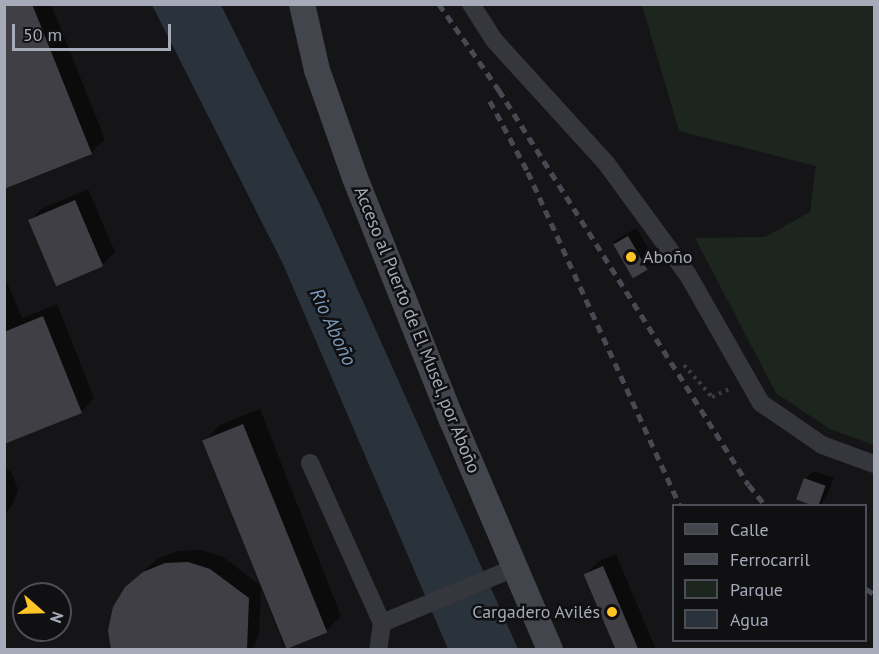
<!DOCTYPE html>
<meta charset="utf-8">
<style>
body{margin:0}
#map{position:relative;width:879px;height:654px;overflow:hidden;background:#151517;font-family:"PT Sans",sans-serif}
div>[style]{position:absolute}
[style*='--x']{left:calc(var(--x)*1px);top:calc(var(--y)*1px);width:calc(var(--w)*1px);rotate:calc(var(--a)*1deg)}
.green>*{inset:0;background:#1d261e}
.water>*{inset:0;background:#2a333c}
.shadow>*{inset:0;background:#0007;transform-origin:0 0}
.building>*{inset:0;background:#3f3f45;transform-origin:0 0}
.path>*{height:4px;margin-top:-2px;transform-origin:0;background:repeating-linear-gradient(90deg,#3c3d44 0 3px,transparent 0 7.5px)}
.street>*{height:18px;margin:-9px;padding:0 9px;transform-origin:9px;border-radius:9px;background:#36363d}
.secondary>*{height:26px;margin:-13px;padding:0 13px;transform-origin:13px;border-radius:13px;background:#43454d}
.rail>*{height:4.5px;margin-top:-2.25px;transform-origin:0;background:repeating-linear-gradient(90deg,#484a52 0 8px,transparent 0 14px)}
.dots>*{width:16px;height:16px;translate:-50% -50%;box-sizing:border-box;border:3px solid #101012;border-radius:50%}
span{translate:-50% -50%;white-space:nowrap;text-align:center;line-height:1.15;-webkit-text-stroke:5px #101012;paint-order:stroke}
.poi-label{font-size:18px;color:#a6aab9}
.left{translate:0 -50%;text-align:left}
.right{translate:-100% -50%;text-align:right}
.street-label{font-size:18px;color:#a6aab9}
.water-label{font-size:20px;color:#7996b7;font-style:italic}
.frame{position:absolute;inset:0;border:6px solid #a6aab9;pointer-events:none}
.legend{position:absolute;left:672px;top:504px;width:195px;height:138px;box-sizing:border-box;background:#101012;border:2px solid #4c4e55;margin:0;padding:8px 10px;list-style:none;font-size:18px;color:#a6aab9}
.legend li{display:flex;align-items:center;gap:12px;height:30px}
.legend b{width:30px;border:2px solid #4c4e55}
.north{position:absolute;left:12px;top:582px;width:60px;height:60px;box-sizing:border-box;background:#101012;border:2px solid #4c4e55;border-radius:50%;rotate:110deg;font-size:16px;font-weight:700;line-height:24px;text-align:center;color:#a6aab9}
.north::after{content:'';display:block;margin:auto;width:21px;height:27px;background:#ffc425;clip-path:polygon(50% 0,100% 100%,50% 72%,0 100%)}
.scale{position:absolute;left:12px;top:24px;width:159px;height:27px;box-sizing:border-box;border:3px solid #a6aab9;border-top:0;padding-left:8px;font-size:18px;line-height:21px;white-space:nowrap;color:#a6aab9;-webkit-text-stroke:4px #101012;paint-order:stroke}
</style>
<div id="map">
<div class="green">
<i style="clip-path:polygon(642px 5px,874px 5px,874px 445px,830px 429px,776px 393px,695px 238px,765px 237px,810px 212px,816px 166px,679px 131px)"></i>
</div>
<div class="water">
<i style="clip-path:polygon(152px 5px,221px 5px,320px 205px,518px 649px,448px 649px,283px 264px)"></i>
</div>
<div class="shadow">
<i style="clip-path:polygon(4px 4px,51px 4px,105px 139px,91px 153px)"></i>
<i style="clip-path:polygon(88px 189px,115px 252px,102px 265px,30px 220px,43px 208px)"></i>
<i style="left:636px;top:228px;width:39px;height:26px;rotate:59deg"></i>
<i style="clip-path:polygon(4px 275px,22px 318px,57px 304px,94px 398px,81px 412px,4px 442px)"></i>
<i style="clip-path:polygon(260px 409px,341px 616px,325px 632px,285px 648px,261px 588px,259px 633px,252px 650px,113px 650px,126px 588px,157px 559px,178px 551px,201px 550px,223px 557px,260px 585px,204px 441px,220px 425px)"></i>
<i style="clip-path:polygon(4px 467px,12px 473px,18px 490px,12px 506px,4px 514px)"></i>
<i style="clip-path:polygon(814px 471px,834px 478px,826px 498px,819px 506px,798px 499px,805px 479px)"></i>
<i style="clip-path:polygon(616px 554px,656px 650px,618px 650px,586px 574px,599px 561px)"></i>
</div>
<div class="building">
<i style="clip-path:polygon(4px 4px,32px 4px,92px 154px,4px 189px)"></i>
<i style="left:75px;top:200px;width:72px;height:51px;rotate:67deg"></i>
<i style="left:628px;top:236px;width:39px;height:17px;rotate:60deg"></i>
<i style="clip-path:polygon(43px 316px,82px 413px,4px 444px,4px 332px)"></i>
<i style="left:243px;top:424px;width:225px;height:44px;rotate:68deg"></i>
<i style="left:804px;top:478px;width:23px;height:23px;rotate:20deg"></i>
<i style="clip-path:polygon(188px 562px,210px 569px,249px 598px,247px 650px,111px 650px,108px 630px,113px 607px,125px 587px,143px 572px,165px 563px)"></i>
<i style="left:603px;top:566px;width:91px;height:21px;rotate:67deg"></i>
</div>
<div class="path">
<i style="--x:684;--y:365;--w:43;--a:48.8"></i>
<i style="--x:712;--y:397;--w:21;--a:-25"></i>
</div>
<div class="street">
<i style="--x:471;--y:4;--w:43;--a:57.4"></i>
<i style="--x:494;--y:40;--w:166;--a:47.7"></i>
<i style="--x:606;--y:163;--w:139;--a:53.8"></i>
<i style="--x:688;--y:275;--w:147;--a:60.3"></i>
<i style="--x:761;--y:403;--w:74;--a:34.5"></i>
<i style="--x:822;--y:445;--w:55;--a:20.1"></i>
<i style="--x:310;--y:463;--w:175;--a:65.8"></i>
<i style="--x:382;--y:623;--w:27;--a:98"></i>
<i style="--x:382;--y:623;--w:143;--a:-22.6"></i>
</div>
<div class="secondary">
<i style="--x:302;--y:4;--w:68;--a:77.2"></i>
<i style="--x:317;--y:70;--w:114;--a:70.6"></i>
<i style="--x:355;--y:178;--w:261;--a:68.2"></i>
<i style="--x:452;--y:420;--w:250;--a:66.9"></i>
</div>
<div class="rail">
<i style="--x:439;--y:4;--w:105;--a:55.1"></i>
<i style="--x:499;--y:90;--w:467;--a:57.7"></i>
<i style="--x:749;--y:485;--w:27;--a:51"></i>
<i style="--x:490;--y:101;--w:81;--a:61.8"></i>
<i style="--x:528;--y:172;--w:367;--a:65.5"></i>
<i style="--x:866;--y:589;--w:9;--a:32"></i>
</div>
<div class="dots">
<i style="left:631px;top:257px;background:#ffc425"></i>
<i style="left:612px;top:612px;background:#ffc425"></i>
</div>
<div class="poi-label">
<span class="left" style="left:643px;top:257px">Aboño</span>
<span class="right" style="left:600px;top:612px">Cargadero Avilés</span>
</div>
<div class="street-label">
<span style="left:417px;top:330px;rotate:68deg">Acceso al Puerto de El Musel, por Aboño</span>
</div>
<div class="water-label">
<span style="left:333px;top:327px;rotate:65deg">Rio Aboño</span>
</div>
<div class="frame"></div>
<ul class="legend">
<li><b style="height:8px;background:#43454d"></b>Calle</li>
<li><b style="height:8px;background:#484a52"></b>Ferrocarril</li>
<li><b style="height:16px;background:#1d261e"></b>Parque</li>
<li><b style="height:16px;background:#2a333c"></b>Agua</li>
</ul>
<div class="north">N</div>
<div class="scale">50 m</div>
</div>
